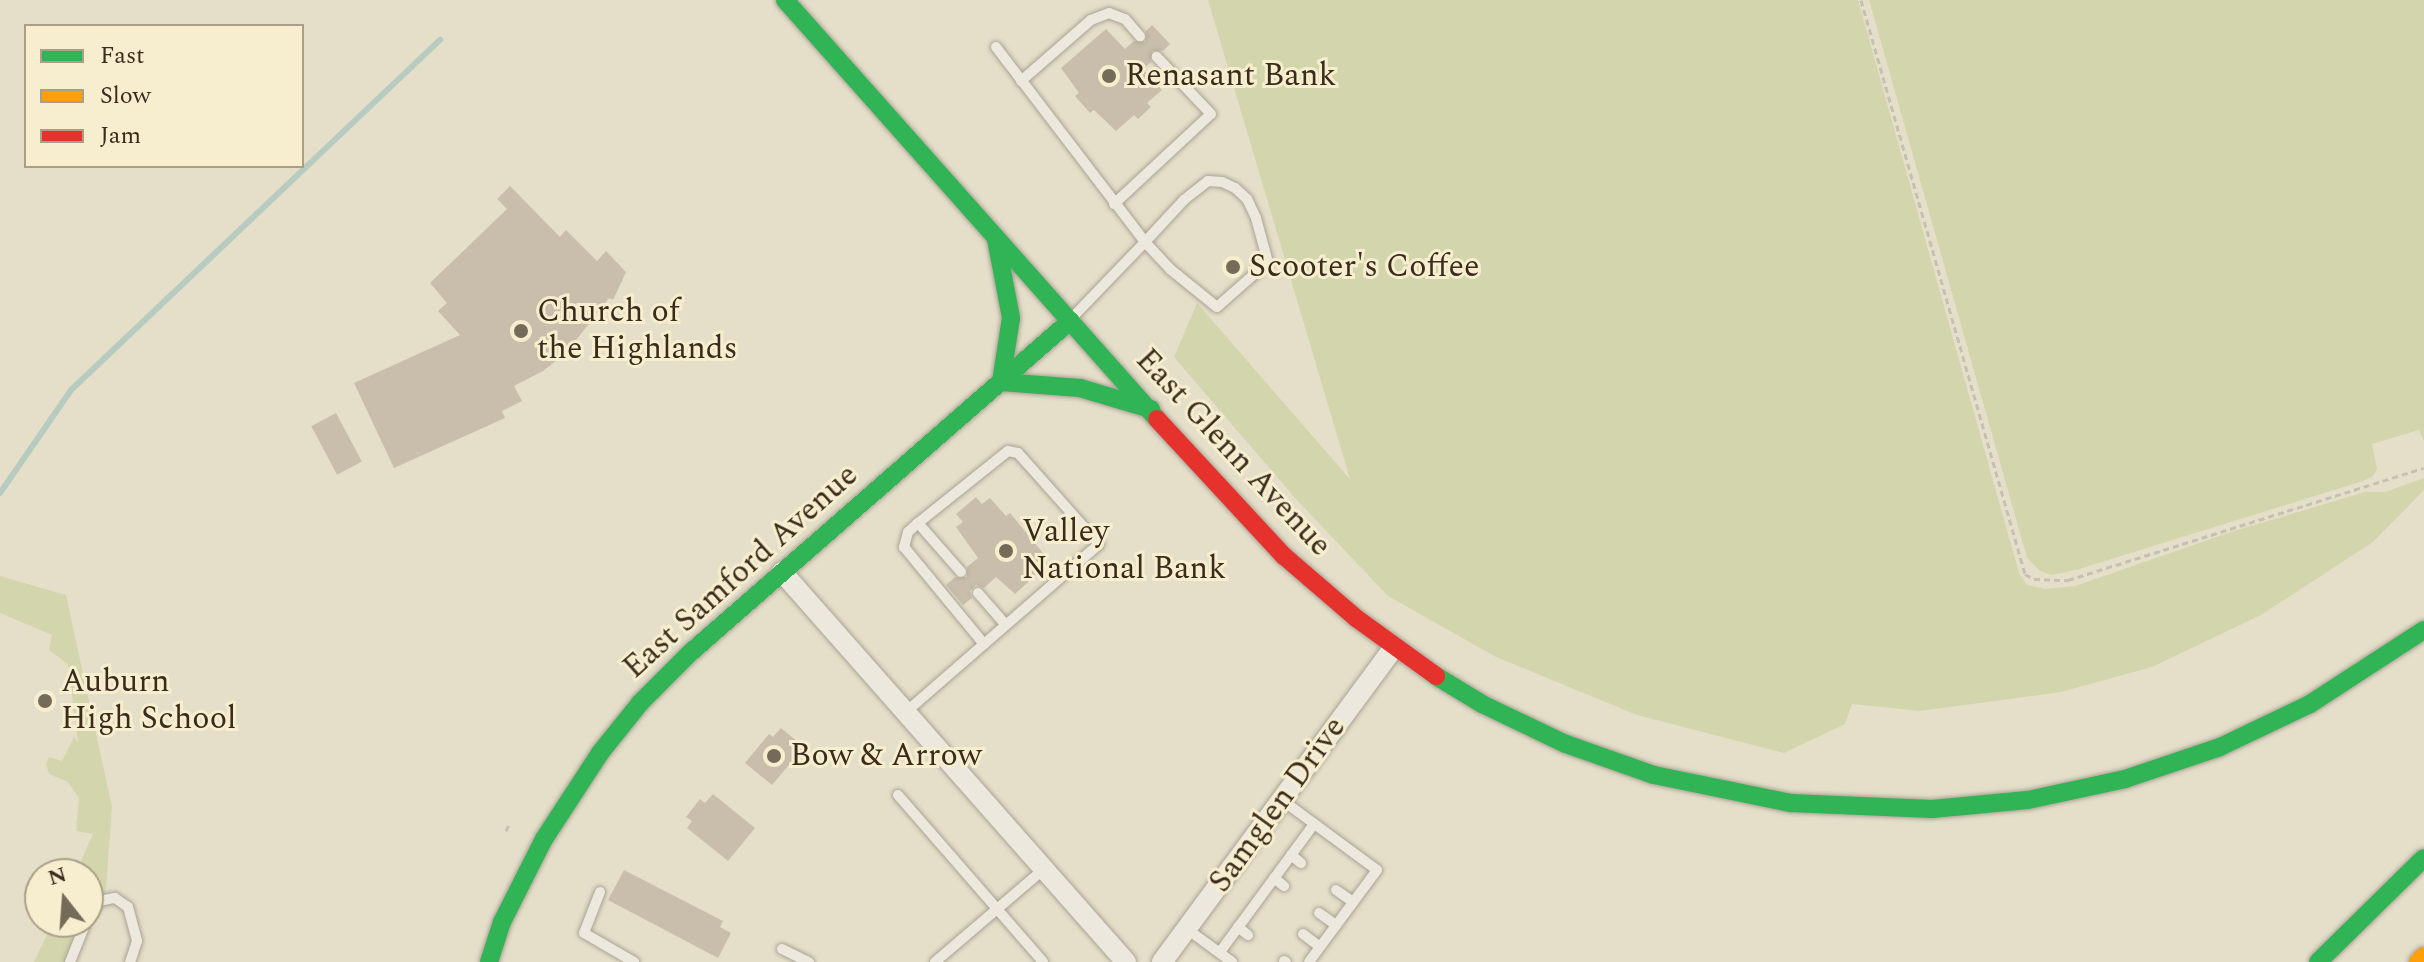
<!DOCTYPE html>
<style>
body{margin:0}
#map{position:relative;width:2424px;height:962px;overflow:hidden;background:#e5dfca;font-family:Spectral,serif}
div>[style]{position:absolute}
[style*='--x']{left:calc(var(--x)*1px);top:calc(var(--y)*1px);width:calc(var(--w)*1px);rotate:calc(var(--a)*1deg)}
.green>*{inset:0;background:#d3d6ac}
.stream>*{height:6px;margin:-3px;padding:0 3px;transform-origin:3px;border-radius:3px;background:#b7cbc0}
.building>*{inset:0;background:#c9bdab;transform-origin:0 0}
.path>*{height:3px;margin-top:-1.5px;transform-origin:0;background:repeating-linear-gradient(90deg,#c5c0b4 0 6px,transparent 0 10px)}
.roads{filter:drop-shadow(0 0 2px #aaa394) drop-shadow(0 0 2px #aaa394)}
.lane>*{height:10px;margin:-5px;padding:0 5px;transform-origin:5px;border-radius:5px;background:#ede8dd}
.street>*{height:20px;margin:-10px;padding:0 10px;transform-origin:10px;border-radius:10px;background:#ede8dd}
.fast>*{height:18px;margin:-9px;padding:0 9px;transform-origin:9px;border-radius:9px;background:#30b455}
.slow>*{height:18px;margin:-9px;padding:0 9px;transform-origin:9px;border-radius:9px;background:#ff9f0a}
.jam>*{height:18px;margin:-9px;padding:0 9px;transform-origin:9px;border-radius:9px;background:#e5322d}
.dots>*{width:22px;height:22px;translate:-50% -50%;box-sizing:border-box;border:4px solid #f7eecf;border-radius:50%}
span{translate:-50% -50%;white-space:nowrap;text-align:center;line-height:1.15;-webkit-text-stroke:6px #f7eecf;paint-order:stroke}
.poi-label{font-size:32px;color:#392c1c}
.left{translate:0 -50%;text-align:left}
.street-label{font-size:32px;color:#392c1c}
.legend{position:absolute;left:24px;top:24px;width:280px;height:144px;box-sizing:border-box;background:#f7eecf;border:2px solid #aba087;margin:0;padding:10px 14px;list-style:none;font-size:24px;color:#392c1c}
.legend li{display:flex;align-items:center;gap:16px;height:40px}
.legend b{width:40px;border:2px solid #aba087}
.north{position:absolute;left:24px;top:858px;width:80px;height:80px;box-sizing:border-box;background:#f7eecf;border:2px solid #aba087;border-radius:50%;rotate:343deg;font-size:22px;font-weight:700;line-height:32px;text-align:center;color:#392c1c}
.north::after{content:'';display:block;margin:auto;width:28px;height:36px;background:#756b59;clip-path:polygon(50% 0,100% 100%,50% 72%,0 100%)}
</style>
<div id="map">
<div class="green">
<i style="clip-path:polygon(1208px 0,1858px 0,2019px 573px,2027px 585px,2045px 589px,2075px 586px,2231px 532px,2365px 492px,2385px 492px,2424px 478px,2424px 490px,2373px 542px,2261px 615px,2152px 667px,2061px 692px,1920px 711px,1852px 704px,1845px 724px,1784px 753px,1637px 715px,1496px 657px,1388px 596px,1295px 498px,1174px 357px,1197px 303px,1350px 479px)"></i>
<i style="clip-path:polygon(1869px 0,2424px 0,2424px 441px,2419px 430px,2372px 444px,2377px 469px,2373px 476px,2363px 481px,2076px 570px,2052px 575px,2040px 571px,2027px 558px)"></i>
<i style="clip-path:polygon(0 576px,66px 595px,112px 807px,105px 902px,66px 962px,34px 962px,53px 922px,88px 922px,88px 874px,75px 874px,93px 834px,76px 831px,79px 798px,68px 782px,49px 774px,46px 764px,49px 757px,62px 761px,74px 737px,78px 743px,68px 664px,49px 650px,52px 635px,0 613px)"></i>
</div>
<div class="stream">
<i style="--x:0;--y:493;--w:125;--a:-55.4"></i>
<i style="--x:71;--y:390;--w:509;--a:-43.49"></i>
</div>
<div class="building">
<i style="clip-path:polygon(1152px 25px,1170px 44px,1163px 51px,1152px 51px,1151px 62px,1143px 69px,1162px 90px,1147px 103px,1151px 107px,1138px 119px,1134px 115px,1116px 131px,1094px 110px,1090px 113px,1075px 96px,1079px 93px,1061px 68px,1106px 29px,1125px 49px,1134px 41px,1145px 42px,1146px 31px)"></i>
<i style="clip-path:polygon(510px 186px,560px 237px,566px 230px,597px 261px,606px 251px,626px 272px,613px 300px,609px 298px,566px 353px,543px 371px,514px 386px,522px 401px,502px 411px,505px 418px,394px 468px,354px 383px,460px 335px,438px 311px,447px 303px,430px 283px,507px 209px,497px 199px)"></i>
<i style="left:336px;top:413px;width:55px;height:28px;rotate:62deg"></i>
<i style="clip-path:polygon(976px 497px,982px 504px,990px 498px,1006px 516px,1010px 513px,1043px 553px,1040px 556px,1048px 564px,1015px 594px,996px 577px,984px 588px,976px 585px,970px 591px,972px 598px,963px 605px,946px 585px,955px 577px,967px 577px,967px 567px,978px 558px,956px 527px,963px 522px,956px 514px)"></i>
<i style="clip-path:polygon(781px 728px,804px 747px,772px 785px,745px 763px,769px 734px,773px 737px)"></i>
<i style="clip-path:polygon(713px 794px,755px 828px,728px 861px,687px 828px,692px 821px,686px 817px,700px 799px,705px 803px)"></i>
<i style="clip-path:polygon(624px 870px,723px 921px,720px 927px,731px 933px,718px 958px,608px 900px)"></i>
</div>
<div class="path">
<i style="--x:1861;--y:0;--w:597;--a:74.05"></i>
<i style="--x:2025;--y:574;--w:10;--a:29"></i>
<i style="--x:2034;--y:579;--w:34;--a:2"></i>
<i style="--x:2068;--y:580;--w:373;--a:-17.5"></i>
<i style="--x:506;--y:831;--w:8;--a:-67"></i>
</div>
<div class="roads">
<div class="lane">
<i style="--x:996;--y:47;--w:245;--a:52.6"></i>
<i style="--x:1145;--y:242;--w:37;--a:47"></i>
<i style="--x:1170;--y:269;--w:60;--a:39"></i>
<i style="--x:1217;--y:307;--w:68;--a:-41.4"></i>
<i style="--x:1268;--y:262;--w:46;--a:-105.3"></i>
<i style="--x:1256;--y:218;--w:21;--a:-115"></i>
<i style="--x:1247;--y:199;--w:16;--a:-137"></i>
<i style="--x:1235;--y:188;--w:14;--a:-155"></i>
<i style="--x:1222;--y:182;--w:14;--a:-176"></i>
<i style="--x:1208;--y:181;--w:31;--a:142"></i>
<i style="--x:1184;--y:200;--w:57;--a:132.9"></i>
<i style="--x:1145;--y:242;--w:107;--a:133.9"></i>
<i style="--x:1021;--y:81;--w:93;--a:-41.1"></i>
<i style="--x:1091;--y:20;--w:19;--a:-21"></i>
<i style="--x:1109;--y:13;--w:17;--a:21"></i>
<i style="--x:1125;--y:19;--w:23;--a:49"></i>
<i style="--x:1114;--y:204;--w:132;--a:-42.9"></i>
<i style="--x:1211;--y:114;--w:79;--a:-133.5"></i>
<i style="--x:918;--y:523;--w:65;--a:48.7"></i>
<i style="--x:978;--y:593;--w:41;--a:48.9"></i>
<i style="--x:907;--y:711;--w:254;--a:-41"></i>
<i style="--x:1099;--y:544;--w:122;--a:-131.7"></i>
<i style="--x:1018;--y:453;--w:10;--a:-169"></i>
<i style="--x:1008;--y:451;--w:115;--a:141.3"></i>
<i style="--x:918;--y:523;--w:13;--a:138"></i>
<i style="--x:908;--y:532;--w:16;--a:105"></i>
<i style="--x:904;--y:547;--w:126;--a:50.5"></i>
<i style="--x:898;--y:795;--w:221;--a:49"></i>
<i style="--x:1282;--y:800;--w:118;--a:36.4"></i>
<i style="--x:1377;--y:870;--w:114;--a:126.5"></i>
<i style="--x:1291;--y:855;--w:13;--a:39"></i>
<i style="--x:1274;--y:878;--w:13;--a:39"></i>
<i style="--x:1336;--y:890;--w:21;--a:35"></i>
<i style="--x:600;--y:892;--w:44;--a:111.3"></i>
<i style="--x:584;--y:933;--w:58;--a:30.1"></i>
<i style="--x:1319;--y:913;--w:21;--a:35"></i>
<i style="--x:88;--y:918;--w:20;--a:-57"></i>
<i style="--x:99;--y:901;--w:16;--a:-11"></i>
<i style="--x:115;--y:898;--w:16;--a:35"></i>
<i style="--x:128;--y:907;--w:35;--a:75"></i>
<i style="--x:137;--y:941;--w:22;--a:108"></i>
<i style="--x:1238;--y:927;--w:13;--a:39"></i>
<i style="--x:1187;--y:929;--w:56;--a:36.3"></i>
<i style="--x:1303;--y:934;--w:21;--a:37"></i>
<i style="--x:782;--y:949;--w:30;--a:26"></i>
<i style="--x:1220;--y:952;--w:159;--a:-53.7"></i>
<i style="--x:1284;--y:961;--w:2;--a:27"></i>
<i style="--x:70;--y:962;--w:43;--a:-68.2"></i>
<i style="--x:935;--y:962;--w:145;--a:-40.5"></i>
</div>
<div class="street">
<i style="--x:782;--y:572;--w:520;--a:48.59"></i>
<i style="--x:1162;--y:962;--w:391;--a:-53.6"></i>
</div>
<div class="fast">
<i style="--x:785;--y:0;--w:560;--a:48.4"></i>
<i style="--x:996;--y:239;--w:80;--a:79.2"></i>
<i style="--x:1011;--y:318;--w:65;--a:98.9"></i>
<i style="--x:1001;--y:382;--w:79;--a:4.3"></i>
<i style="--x:1080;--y:388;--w:74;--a:16.5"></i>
<i style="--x:1436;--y:676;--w:54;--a:31.3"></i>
<i style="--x:1482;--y:704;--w:93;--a:25.5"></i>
<i style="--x:1566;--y:744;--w:93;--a:19.4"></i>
<i style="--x:1654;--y:775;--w:140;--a:11.6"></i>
<i style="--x:1791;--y:803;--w:141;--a:2.4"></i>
<i style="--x:1932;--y:809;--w:96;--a:-5.4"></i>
<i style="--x:2028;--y:800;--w:99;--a:-12.2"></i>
<i style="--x:2125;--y:779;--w:100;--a:-18.6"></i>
<i style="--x:2220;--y:747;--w:100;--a:-25.5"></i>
<i style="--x:2310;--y:704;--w:136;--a:-33"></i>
<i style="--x:489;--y:962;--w:42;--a:-72"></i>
<i style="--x:502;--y:922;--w:93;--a:-63.2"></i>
<i style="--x:544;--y:839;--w:103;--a:-56.9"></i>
<i style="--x:600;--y:753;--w:64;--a:-51.3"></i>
<i style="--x:640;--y:703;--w:71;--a:-45"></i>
<i style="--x:690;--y:653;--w:505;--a:-41.14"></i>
<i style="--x:2318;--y:962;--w:148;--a:-44.5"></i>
</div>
<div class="slow">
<i style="--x:2418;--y:962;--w:8;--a:-45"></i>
</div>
<div class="jam">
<i style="--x:1157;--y:419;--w:187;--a:47.2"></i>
<i style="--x:1284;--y:556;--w:95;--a:40.7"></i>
<i style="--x:1356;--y:618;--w:99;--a:35.9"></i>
</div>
</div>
<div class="dots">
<i style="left:1109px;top:76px;background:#756b59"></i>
<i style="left:1233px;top:267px;background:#756b59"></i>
<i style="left:521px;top:331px;background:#756b59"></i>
<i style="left:1006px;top:551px;background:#756b59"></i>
<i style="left:45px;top:701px;background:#756b59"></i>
<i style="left:774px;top:756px;background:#756b59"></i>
</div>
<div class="poi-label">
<span class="left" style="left:1125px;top:76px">Renasant Bank</span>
<span class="left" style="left:1249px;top:267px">Scooter's Coffee</span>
<span class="left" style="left:537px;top:331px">Church of<br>the Highlands</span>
<span class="left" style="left:1022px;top:551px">Valley<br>National Bank</span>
<span class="left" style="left:61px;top:701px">Auburn<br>High School</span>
<span class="left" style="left:790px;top:756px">Bow &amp; Arrow</span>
</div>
<div class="street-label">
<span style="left:1233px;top:453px;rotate:47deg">East Glenn Avenue</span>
<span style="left:741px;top:572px;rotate:-42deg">East Samford Avenue</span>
<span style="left:1278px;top:805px;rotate:-54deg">Samglen Drive</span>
</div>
<ul class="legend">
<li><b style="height:10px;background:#30b455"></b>Fast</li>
<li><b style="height:10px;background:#ff9f0a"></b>Slow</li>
<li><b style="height:10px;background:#e5322d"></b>Jam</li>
</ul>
<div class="north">N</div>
</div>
